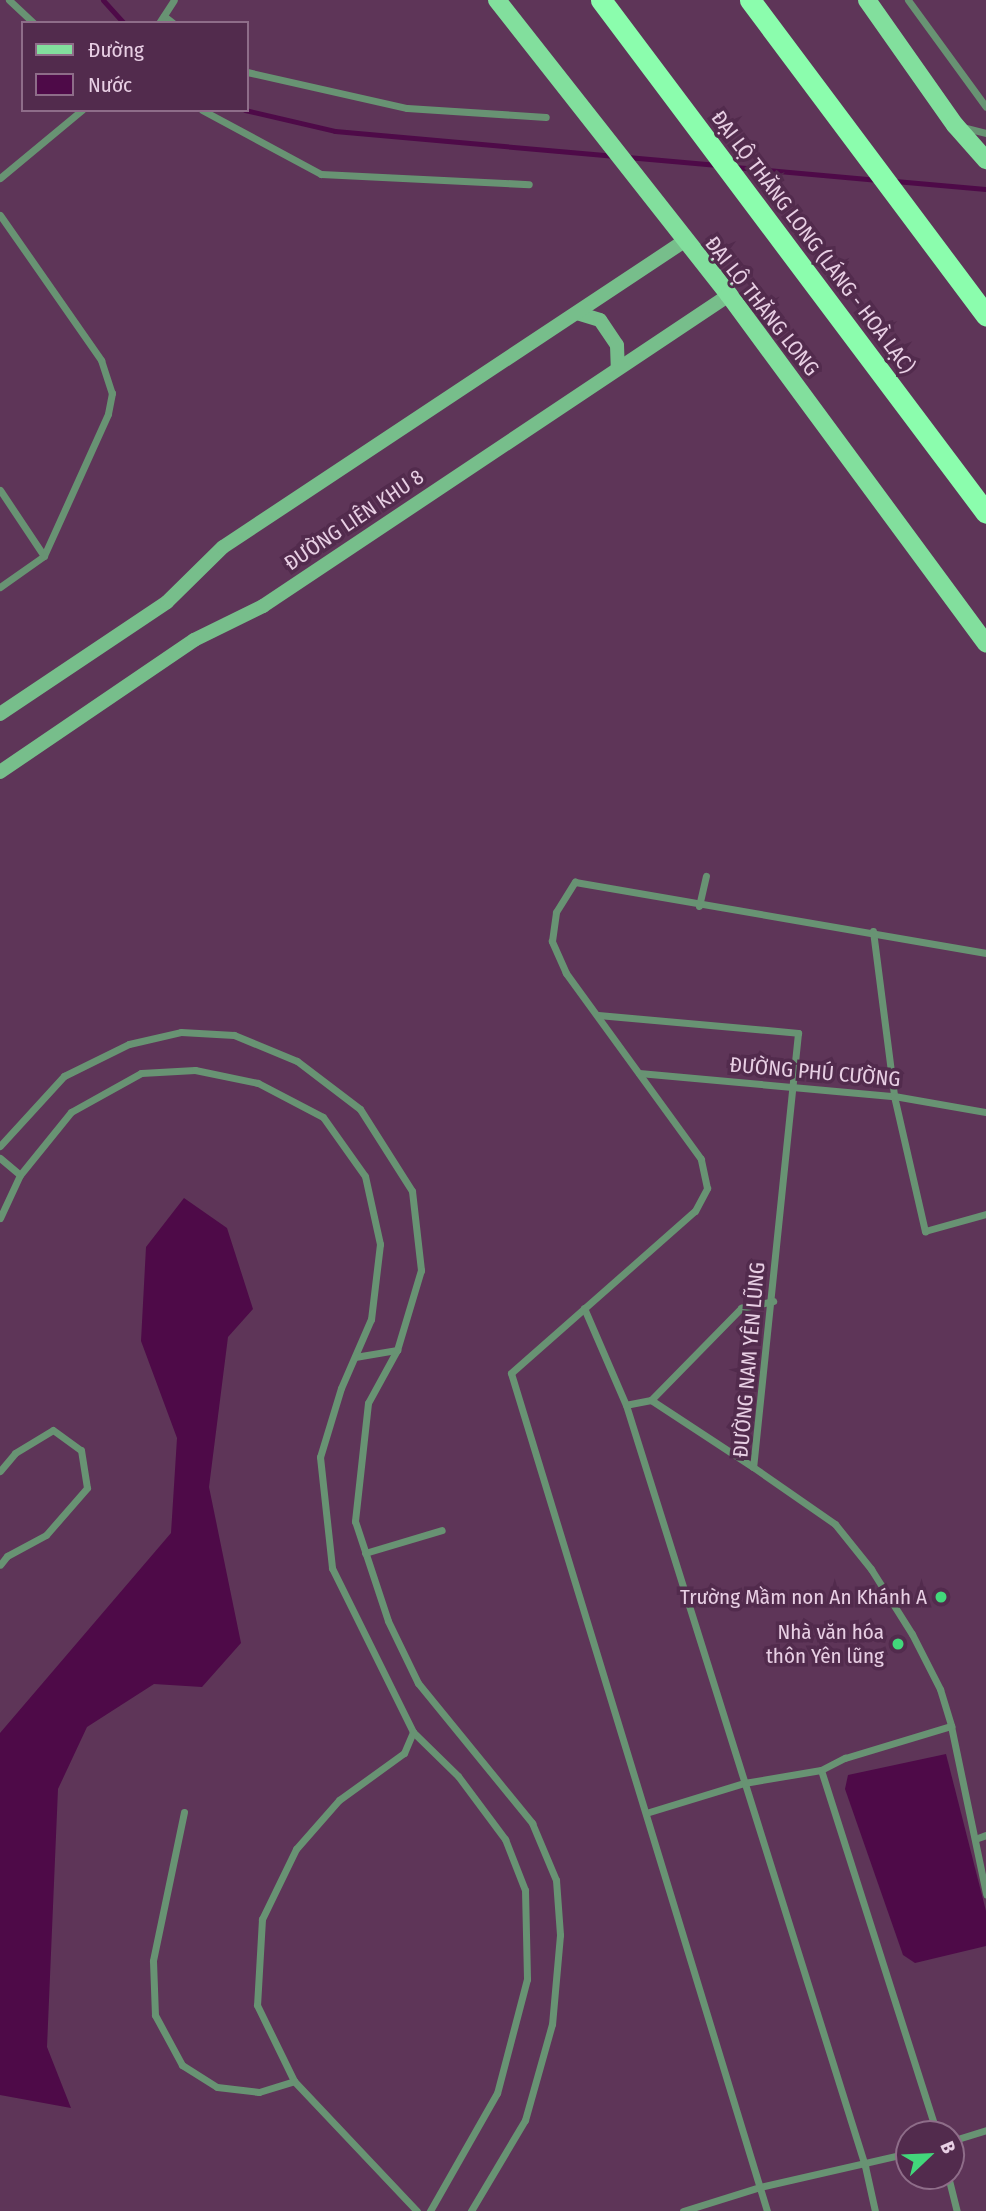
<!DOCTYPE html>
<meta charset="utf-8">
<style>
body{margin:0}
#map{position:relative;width:986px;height:2211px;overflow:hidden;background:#5e3558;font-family:"Fira Sans Condensed",sans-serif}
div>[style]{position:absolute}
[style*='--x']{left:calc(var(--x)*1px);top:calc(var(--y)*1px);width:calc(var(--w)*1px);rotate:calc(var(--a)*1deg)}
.water>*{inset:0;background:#4e0a48}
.stream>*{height:5px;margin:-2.5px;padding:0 2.5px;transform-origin:2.5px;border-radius:2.5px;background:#4e0a48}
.street>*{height:7px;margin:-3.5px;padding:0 3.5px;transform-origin:3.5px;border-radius:3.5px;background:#689373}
.secondary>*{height:14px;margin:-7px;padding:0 7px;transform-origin:7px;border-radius:7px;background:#77be8b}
.primary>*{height:18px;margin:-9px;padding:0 9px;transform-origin:9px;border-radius:9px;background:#82df9d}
.highway>*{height:21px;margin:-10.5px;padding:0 10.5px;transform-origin:10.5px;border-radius:10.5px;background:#8bfdad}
.dots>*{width:19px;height:19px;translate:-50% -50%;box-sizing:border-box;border:4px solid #522b4d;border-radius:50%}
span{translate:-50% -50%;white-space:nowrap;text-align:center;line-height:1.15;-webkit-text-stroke:7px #522b4d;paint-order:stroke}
.street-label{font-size:21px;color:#e8cfe4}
.poi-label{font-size:21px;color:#e8cfe4}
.right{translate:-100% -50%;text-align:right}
.legend{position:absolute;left:21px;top:21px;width:228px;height:91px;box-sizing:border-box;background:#522b4d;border:2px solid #8e6d89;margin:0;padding:9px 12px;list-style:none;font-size:21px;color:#e8cfe4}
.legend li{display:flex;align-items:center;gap:14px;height:35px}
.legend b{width:35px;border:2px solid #8e6d89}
.north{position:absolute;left:895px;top:2120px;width:70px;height:70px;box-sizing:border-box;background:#522b4d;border:2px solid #8e6d89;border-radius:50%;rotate:67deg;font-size:19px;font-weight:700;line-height:28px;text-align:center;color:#e8cfe4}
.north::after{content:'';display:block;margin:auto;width:24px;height:32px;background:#42d77b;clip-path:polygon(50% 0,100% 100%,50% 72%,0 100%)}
</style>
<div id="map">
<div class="water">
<i style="clip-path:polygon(184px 1198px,227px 1228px,253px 1309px,228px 1337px,209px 1487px,241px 1643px,202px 1687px,154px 1684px,87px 1727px,58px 1789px,47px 2047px,71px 2108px,0 2095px,0 1733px,171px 1533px,177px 1438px,141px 1341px,146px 1247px)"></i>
<i style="clip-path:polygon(946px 1754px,986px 1911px,986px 1946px,915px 1963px,903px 1955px,845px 1789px,848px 1775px)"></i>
</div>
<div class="stream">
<i style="--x:103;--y:0;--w:31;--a:48"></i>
<i style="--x:245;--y:110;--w:92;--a:13.1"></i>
<i style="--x:335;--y:131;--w:279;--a:5.1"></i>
<i style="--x:627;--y:157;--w:91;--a:5"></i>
<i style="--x:735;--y:167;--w:144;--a:5.2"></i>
<i style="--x:895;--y:181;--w:91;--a:5"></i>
</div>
<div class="street">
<i style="--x:9;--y:0;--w:34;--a:43"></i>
<i style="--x:908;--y:0;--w:132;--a:53.9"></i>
<i style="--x:164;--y:16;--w:11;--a:38"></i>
<i style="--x:159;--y:23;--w:27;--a:-57"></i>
<i style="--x:247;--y:72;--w:164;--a:12.7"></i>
<i style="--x:407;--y:108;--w:139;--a:3.7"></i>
<i style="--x:202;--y:110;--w:135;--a:28.3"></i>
<i style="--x:321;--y:174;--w:208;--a:2.8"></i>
<i style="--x:962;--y:127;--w:25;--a:14"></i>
<i style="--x:0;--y:178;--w:107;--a:-39.7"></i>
<i style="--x:0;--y:215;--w:177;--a:55.1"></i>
<i style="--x:101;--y:360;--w:35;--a:72"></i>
<i style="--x:112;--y:393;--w:21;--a:101"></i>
<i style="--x:108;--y:414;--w:156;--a:114.3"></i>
<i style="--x:44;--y:556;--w:54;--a:144.8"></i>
<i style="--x:0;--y:490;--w:79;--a:56.3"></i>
<i style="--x:699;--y:906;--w:31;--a:-77"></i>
<i style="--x:873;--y:931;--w:166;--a:82.7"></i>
<i style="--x:894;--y:1096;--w:139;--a:77.1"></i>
<i style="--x:925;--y:1231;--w:63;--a:-15.6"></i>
<i style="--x:598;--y:1015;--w:201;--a:5.1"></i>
<i style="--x:798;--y:1033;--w:436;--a:95.9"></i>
<i style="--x:753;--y:1467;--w:100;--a:34.8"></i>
<i style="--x:835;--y:1524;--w:58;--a:51.3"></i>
<i style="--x:871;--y:1569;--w:77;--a:57.8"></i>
<i style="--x:912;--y:1634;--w:62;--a:63"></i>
<i style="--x:940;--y:1689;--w:39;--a:73"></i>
<i style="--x:951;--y:1726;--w:172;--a:78.2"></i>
<i style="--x:639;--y:1073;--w:256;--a:5.2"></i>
<i style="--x:894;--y:1096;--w:93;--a:9.9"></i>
<i style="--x:0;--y:1146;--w:95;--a:-47.6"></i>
<i style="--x:64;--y:1076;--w:72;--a:-26.2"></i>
<i style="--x:129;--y:1044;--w:53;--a:-13"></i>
<i style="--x:181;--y:1032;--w:53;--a:3.2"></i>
<i style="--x:234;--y:1035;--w:68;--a:22.4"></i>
<i style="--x:297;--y:1061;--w:79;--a:37.3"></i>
<i style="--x:360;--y:1109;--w:97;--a:57.6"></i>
<i style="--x:412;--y:1191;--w:80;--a:83.5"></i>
<i style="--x:421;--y:1270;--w:84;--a:106.7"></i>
<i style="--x:397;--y:1350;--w:60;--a:118.7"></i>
<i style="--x:368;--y:1403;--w:119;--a:96.3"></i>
<i style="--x:355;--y:1521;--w:105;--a:71.7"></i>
<i style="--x:388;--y:1621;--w:69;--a:64.2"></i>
<i style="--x:418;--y:1683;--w:181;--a:50.8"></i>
<i style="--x:532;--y:1823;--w:62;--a:67.2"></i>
<i style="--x:556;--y:1880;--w:55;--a:85.8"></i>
<i style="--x:560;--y:1935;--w:89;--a:95.1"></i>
<i style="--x:552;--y:2024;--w:100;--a:105.7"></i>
<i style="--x:525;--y:2120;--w:106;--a:120.7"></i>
<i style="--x:0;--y:1158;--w:26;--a:40"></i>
<i style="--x:0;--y:1218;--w:47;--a:-65.1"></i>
<i style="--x:20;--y:1175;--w:81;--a:-51"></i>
<i style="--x:71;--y:1112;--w:80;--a:-29.1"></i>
<i style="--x:141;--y:1073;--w:54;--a:-3.2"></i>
<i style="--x:195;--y:1070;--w:64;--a:11.7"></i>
<i style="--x:258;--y:1083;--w:73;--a:27.6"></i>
<i style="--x:323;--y:1117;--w:72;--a:54.6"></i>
<i style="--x:365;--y:1176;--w:70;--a:77.6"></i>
<i style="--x:380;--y:1244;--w:76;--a:96.8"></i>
<i style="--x:371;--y:1319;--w:75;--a:113.5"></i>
<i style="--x:341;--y:1388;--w:72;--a:106.9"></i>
<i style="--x:320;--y:1457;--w:112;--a:83.8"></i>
<i style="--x:332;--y:1568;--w:183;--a:63.7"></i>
<i style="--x:413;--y:1732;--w:63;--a:44.4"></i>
<i style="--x:458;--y:1776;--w:79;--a:53.3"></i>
<i style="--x:505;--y:1839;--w:55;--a:68.6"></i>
<i style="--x:525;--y:1890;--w:89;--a:88.7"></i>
<i style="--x:527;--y:1979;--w:118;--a:104.7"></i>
<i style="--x:497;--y:2093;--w:136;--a:119.6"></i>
<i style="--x:584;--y:1308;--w:106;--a:66.6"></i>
<i style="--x:355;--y:1357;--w:43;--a:-9.5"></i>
<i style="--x:651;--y:1400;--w:25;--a:169"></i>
<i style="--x:626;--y:1405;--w:798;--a:72.56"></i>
<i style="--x:865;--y:2166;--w:46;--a:77.5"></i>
<i style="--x:753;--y:1467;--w:122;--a:-146.7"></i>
<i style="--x:651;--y:1400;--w:129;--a:-45.6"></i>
<i style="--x:741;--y:1308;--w:33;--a:-12"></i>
<i style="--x:0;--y:1471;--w:23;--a:-50"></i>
<i style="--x:15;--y:1453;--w:44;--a:-31.2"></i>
<i style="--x:53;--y:1430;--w:34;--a:36"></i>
<i style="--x:81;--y:1450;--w:38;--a:81"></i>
<i style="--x:87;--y:1488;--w:62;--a:131.1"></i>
<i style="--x:46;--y:1535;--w:44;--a:151.7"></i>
<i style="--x:7;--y:1556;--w:11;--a:128"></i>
<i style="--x:365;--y:1553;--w:80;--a:-16.6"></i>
<i style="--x:413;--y:1732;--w:23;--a:113"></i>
<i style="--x:404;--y:1753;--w:80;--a:144.1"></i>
<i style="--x:339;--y:1800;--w:65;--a:131.3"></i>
<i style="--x:296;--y:1849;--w:78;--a:115.9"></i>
<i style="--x:262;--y:1919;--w:86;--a:93.3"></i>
<i style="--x:257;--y:2005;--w:85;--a:64"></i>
<i style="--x:294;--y:2081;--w:179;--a:46.6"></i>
<i style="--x:821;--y:1770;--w:382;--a:72.3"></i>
<i style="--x:184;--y:1812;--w:152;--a:101.8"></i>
<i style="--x:153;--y:1961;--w:54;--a:87.9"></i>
<i style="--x:155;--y:2015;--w:57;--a:61.6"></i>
<i style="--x:182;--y:2065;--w:41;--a:32.2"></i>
<i style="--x:217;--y:2087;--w:42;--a:6.8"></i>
<i style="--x:259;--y:2092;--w:37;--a:-17"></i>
<i style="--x:646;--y:1813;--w:102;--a:-17"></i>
<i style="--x:744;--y:1783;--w:78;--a:-9.6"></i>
<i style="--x:821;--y:1770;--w:27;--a:-27"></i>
<i style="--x:845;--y:1758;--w:111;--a:-16.8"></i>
<i style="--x:975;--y:1839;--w:12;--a:-20"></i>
<i style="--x:951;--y:2141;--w:37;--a:-17"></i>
<i style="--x:948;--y:2176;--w:36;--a:76"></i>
<i style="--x:683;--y:2211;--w:81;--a:-17.3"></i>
<i style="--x:760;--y:2187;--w:153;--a:-12.9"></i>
<i style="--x:767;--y:2211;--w:876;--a:-106.99"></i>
<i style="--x:511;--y:1373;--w:245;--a:-41.4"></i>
<i style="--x:695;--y:1211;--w:26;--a:-62"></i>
<i style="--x:707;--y:1188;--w:30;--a:-102"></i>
<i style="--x:701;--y:1159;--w:230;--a:-126"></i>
<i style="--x:566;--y:973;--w:35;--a:-114"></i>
<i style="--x:552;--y:941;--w:29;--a:-82"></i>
<i style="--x:556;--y:912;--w:36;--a:-58"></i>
<i style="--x:575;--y:882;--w:417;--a:9.8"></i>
</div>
<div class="secondary">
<i style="--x:577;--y:313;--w:24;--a:17"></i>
<i style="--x:600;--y:320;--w:30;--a:56"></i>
<i style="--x:617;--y:345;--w:23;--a:88"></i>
<i style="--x:0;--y:714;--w:201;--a:-33.8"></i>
<i style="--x:167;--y:602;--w:78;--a:-44.5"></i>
<i style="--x:223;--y:547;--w:552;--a:-33.55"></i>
<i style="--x:0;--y:772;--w:235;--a:-34.2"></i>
<i style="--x:194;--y:640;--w:77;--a:-26.2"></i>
<i style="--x:263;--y:606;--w:560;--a:-33.72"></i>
</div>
<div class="primary">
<i style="--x:497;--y:0;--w:375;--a:51.8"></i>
<i style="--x:729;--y:295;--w:433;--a:53.6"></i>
<i style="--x:867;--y:0;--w:153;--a:54.9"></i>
<i style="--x:955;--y:125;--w:47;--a:48.5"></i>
</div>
<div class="highway">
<i style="--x:601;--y:0;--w:641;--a:53.11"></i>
<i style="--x:750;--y:0;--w:394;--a:53.2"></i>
</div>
<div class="dots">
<i style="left:941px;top:1597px;background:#42d77b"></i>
<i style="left:898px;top:1644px;background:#42d77b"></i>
</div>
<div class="street-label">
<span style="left:813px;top:242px;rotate:53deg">ĐẠI LỘ THĂNG LONG (LÁNG - HOÀ LẠC)</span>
<span style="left:762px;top:306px;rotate:52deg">ĐẠI LỘ THĂNG LONG</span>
<span style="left:354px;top:520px;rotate:-34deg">ĐƯỜNG LIÊN KHU 8</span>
<span style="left:815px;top:1072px;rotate:5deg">ĐƯỜNG PHÚ CƯỜNG</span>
<span style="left:749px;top:1360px;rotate:-85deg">ĐƯỜNG NAM YÊN LŨNG</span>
</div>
<div class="poi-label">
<span class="right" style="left:927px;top:1597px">Trường Mầm non An Khánh A</span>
<span class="right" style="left:884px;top:1644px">Nhà văn hóa<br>thôn Yên lũng</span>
</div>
<ul class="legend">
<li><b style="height:9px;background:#82df9d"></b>Đường</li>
<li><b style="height:19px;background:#4e0a48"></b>Nước</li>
</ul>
<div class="north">B</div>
</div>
